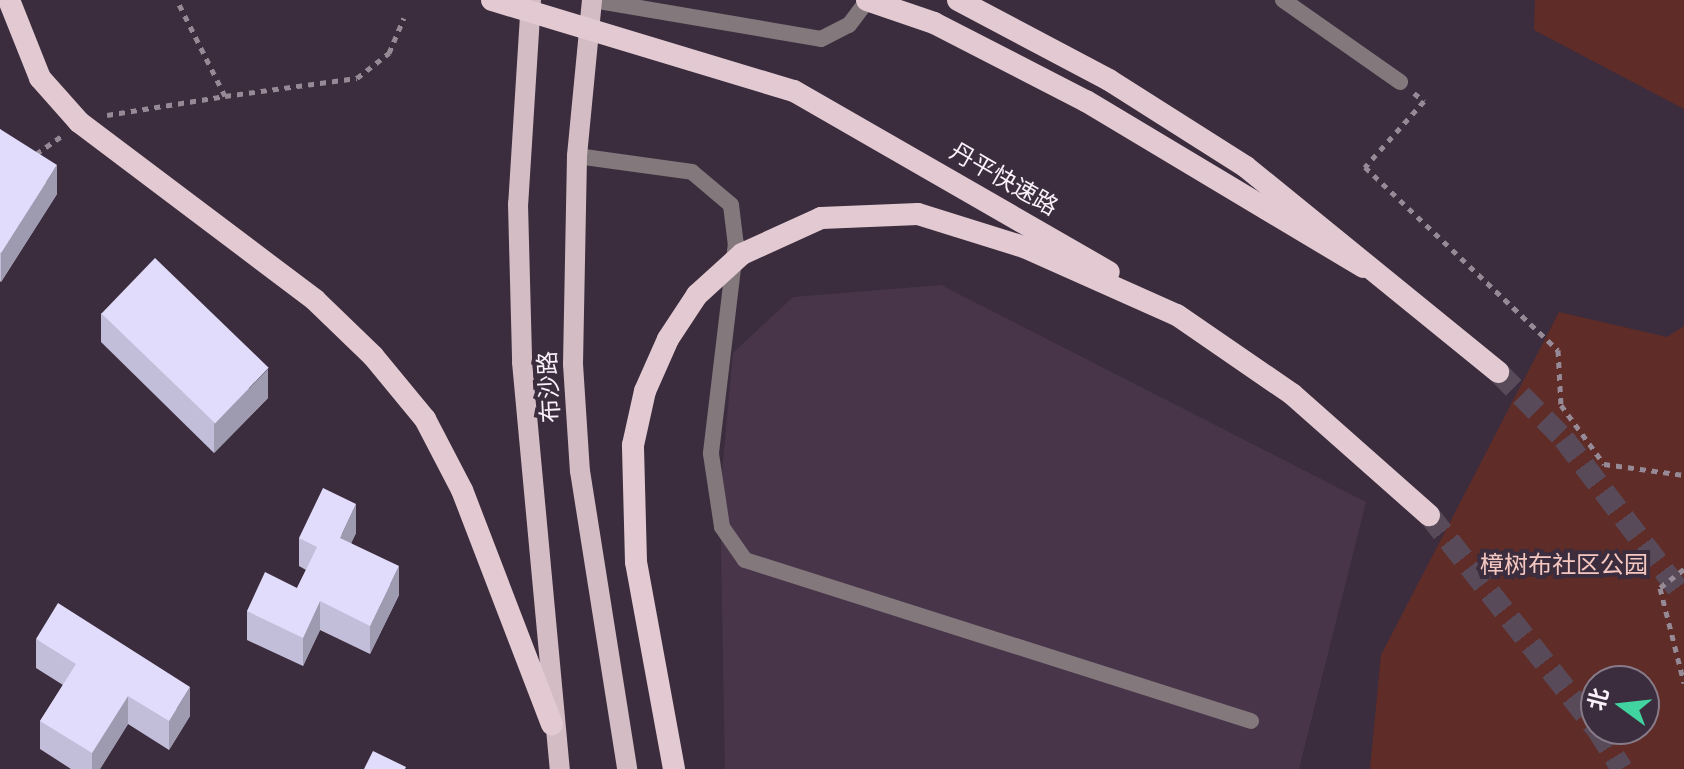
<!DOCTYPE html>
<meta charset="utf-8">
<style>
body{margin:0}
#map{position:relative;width:1684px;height:769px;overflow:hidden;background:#3b2d3d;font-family:Helvetica,"Noto Sans SC",sans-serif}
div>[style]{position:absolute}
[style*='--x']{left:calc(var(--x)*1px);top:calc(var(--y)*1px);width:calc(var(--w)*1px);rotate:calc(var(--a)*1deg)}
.built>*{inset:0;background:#483549}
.green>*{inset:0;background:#5f2c27}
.trunk-tunnel>*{height:22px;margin-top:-11px;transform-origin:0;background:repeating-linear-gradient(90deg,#584a59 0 22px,transparent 0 33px)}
.path>*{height:5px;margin-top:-2.5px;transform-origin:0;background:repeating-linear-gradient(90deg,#968a97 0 6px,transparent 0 12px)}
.minor>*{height:16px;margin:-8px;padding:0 8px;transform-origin:8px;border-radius:8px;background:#83787c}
.primary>*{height:20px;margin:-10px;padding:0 10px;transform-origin:10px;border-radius:10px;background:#d3bcc4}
.trunk>*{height:22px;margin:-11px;padding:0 11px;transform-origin:11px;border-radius:11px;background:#e3cad2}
.trunk-bridge>*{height:22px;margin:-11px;padding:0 11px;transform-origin:11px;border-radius:11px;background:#e3cad2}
.wall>*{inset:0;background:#c2bdd8}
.shaded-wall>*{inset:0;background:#9e9ab0}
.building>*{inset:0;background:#e1dcfb;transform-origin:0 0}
span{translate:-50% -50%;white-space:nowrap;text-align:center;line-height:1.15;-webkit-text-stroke:8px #3b2d3d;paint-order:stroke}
.street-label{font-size:24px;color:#f9f0fa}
.park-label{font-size:24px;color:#f5c7c1}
.north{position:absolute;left:1580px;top:665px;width:80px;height:80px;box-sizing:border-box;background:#3b2d3d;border:2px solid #877b89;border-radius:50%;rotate:285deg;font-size:22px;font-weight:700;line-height:32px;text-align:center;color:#f9f0fa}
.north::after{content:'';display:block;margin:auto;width:28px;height:36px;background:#41d4a1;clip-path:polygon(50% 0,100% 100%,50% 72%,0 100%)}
</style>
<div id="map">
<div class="built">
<i style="clip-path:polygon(941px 285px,1366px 502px,1299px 769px,725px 769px,720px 494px,733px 353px,793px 297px)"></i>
</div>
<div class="green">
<i style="clip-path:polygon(1535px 0,1684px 0,1684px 109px,1534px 30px)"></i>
<i style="clip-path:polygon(evenodd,1559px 312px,1667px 337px,1684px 326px,1684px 769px,1370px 769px,1381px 655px,1559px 312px,1596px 681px,1644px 681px,1644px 729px,1596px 729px,1596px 681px)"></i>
</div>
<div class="trunk-tunnel">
<i style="--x:1498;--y:372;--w:94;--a:45.4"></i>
<i style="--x:1564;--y:439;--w:198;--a:52.8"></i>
<i style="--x:1429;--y:515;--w:271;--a:51.9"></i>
<i style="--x:1597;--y:729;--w:47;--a:58"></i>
</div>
<div class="path">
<i style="--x:1414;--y:93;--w:13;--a:39"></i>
<i style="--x:1424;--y:101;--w:89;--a:131.8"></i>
<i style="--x:1365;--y:167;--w:266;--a:43.5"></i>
<i style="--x:1558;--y:350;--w:55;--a:86.9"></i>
<i style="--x:1561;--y:405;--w:73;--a:53.9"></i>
<i style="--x:1604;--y:464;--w:81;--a:7.8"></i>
<i style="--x:225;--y:96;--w:133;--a:-7.8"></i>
<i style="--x:357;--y:78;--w:41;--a:-38"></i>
<i style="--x:389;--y:53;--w:38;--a:-67"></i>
<i style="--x:107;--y:115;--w:120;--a:-9.1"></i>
<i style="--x:225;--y:96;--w:107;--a:-116.6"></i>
<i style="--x:36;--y:154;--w:32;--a:-35"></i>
<i style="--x:1684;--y:569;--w:31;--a:142"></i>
<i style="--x:1660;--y:588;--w:98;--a:75.8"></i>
</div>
<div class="minor">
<i style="--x:593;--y:0;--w:231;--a:9.7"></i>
<i style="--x:821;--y:39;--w:31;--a:-27"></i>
<i style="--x:849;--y:25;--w:31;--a:-53"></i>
<i style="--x:1283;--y:0;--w:143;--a:35"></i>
<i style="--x:577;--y:156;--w:116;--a:7.9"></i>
<i style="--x:692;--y:172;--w:51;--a:40.2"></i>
<i style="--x:731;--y:205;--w:38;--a:83"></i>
<i style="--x:736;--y:243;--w:212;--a:96.8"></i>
<i style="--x:711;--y:454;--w:74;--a:81.4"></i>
<i style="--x:722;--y:527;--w:40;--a:55.1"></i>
<i style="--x:745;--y:560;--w:531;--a:17.65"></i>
</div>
<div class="primary">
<i style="--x:531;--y:0;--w:204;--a:93.6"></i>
<i style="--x:518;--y:204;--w:158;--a:88.5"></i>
<i style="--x:522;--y:362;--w:409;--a:84.7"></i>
<i style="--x:592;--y:0;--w:157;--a:95.5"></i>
<i style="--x:577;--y:156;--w:208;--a:91.1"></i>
<i style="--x:573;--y:364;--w:107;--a:86.3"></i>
<i style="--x:580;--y:471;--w:302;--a:81"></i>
</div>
<div class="trunk">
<i style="--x:958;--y:0;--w:171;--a:27.9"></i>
<i style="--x:1109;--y:80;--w:162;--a:32.4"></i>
<i style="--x:1246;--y:167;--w:325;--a:39.1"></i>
<i style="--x:1177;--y:315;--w:140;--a:34.5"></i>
<i style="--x:1292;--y:394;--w:183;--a:41.5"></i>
<i style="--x:462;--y:490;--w:251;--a:69"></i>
</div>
<div class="trunk-bridge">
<i style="--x:9;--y:0;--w:84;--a:68.3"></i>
<i style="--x:40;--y:78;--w:59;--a:48.4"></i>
<i style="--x:79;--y:122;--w:296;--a:37"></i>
<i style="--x:315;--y:300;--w:81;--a:44"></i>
<i style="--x:373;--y:356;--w:82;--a:50.5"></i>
<i style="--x:425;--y:419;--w:80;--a:62.5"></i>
<i style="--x:492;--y:0;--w:315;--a:16.8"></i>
<i style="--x:794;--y:91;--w:363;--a:29.9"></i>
<i style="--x:867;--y:0;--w:71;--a:18.9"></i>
<i style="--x:934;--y:23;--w:171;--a:27.2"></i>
<i style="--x:1086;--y:101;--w:323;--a:30.9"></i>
<i style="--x:674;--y:769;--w:210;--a:-100.4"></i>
<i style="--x:636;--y:562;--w:117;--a:-91.5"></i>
<i style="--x:633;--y:445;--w:55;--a:-77.5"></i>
<i style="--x:645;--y:391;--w:57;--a:-66.1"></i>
<i style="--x:668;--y:339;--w:53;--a:-56.6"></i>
<i style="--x:697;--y:295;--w:61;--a:-42.3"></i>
<i style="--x:742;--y:254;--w:87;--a:-24.5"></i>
<i style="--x:821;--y:218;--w:97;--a:-2.4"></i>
<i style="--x:918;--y:214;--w:111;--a:17.3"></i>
<i style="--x:1024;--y:247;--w:167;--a:24"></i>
</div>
<div class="wall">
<i style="clip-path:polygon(0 129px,57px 194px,1px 282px,0 281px)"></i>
<i style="clip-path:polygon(101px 313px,268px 398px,214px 453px,101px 342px)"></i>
<i style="clip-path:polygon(356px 533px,351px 543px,399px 595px,370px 654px,320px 630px,303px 666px,247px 640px,247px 611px,297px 588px,306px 570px,299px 566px,299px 538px)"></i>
<i style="clip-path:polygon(36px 639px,190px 716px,169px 750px,128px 724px,100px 769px,71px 769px,40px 749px,40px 721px,63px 685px,36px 668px)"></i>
</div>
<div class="shaded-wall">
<i style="clip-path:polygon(57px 165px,57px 194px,1px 282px,1px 253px)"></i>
<i style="clip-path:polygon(268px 369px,268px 398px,214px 453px,214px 424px)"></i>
<i style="clip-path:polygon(356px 504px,356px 533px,340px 567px,340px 538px)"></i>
<i style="clip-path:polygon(399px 566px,399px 595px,370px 654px,370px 626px)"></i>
<i style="clip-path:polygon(320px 601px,320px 630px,303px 666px,303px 638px)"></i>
<i style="clip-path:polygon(190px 687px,190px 716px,169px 750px,169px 721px)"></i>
<i style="clip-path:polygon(128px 696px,128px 724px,100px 769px,92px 769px,92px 753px)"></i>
</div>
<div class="building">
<i style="clip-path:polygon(0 129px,57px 165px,1px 253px,0 252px)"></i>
<i style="left:155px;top:258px;width:158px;height:77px;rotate:44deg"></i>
<i style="clip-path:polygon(323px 488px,356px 504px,340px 538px,399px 566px,370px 626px,320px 601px,303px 638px,247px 611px,265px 572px,297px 588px,317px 547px,299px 538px)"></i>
<i style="clip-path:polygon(58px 603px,190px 687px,169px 721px,128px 696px,92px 753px,40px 721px,76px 664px,36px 639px)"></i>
<i style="clip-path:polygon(373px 751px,406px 767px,405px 769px,364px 769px)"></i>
</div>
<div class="street-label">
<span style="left:1004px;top:179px;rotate:30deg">丹平快速路</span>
<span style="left:549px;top:387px;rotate:-93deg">布沙路</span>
</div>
<div class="park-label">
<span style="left:1564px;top:565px">樟树布社区公园</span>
</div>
<div class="north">北</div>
</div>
